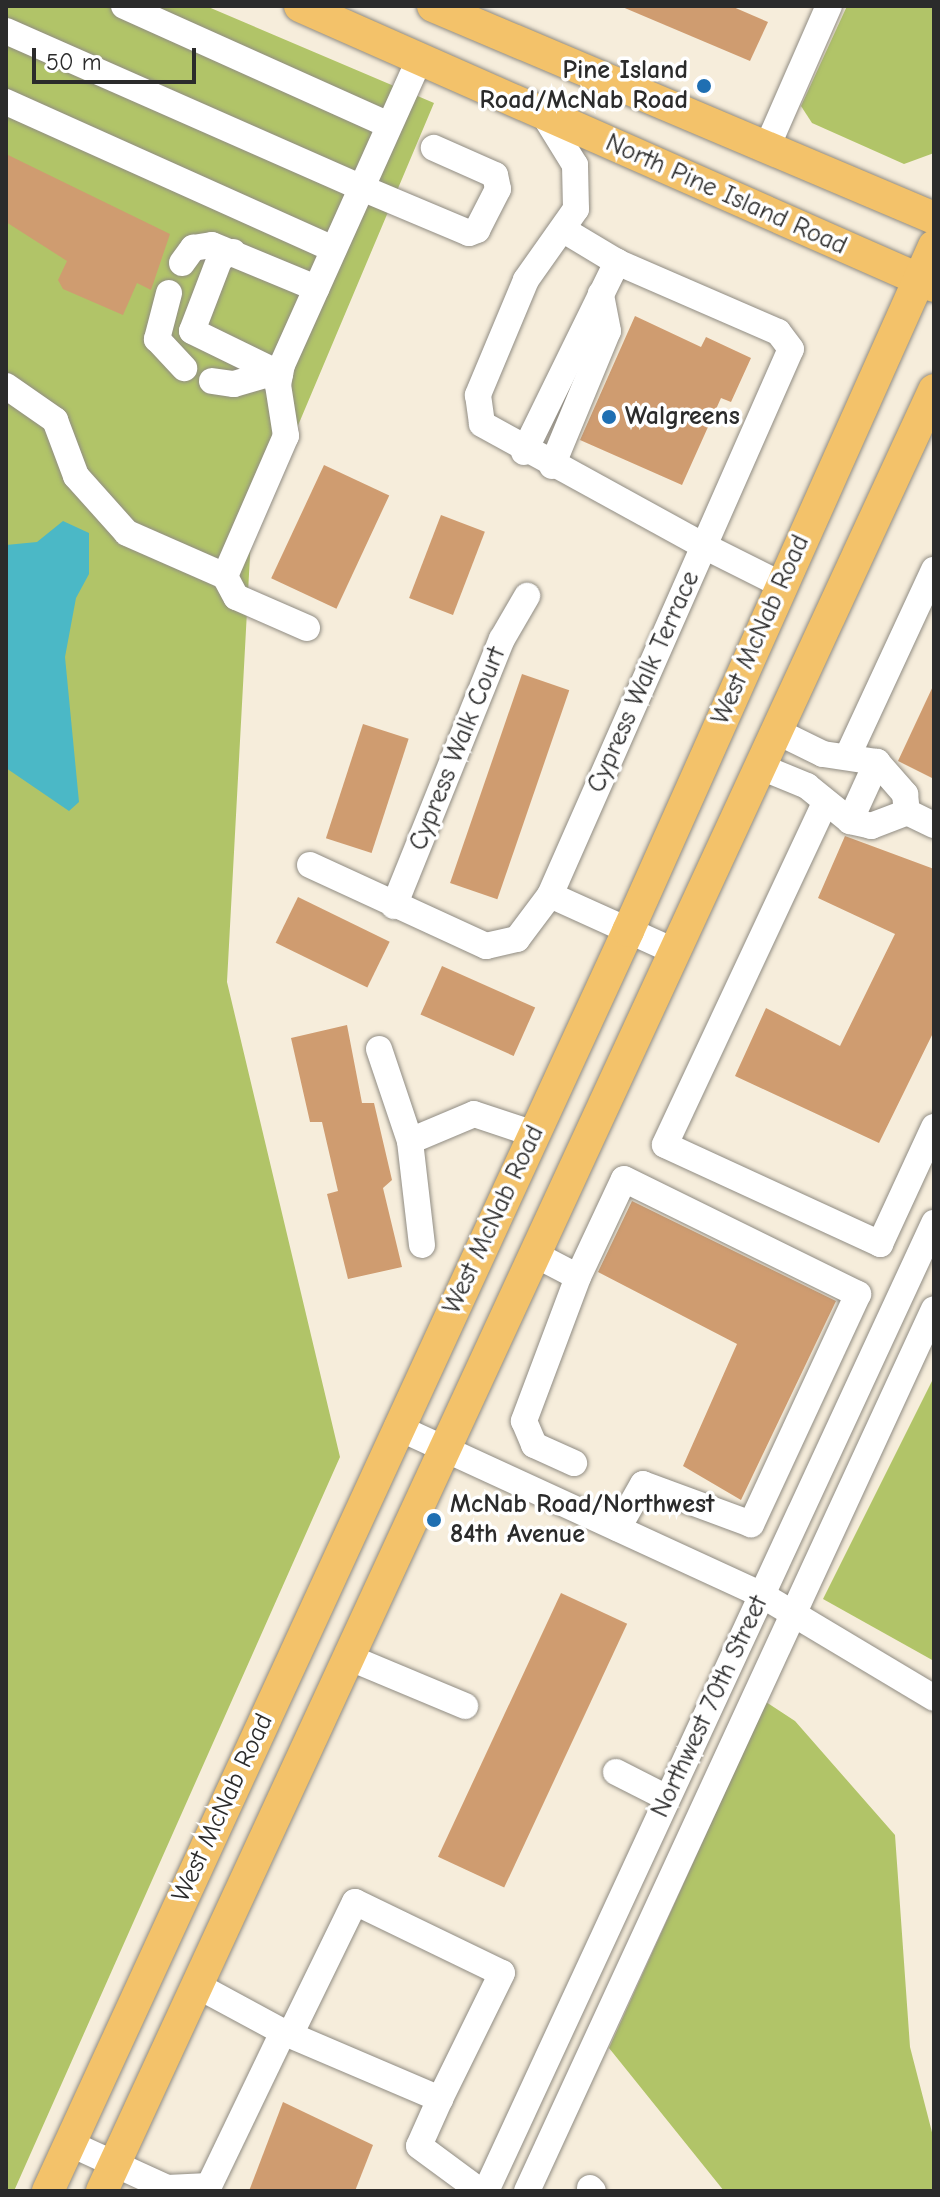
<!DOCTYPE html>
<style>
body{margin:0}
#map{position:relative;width:940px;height:2197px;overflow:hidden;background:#f6eddb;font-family:"Comic Neue",sans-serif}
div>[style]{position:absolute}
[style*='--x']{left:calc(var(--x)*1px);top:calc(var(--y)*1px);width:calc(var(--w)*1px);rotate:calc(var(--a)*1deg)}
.green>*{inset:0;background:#b1c468}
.water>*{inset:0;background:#4bb8c6}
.building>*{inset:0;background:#cf9c70;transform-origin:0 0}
.roads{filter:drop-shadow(0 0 2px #908c83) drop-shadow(0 0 2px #908c83)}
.minor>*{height:26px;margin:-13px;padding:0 13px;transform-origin:13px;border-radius:13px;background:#fff}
.major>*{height:32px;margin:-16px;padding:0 16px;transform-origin:16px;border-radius:16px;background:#f3c26a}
.dots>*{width:22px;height:22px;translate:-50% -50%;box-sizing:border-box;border:4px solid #fff;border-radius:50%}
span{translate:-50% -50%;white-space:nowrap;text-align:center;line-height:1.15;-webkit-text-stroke:7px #fff;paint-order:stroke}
.poi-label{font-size:26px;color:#2b2b2b;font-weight:700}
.right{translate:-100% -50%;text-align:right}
.left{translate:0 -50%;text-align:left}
.street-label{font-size:26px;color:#2b2b2b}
.frame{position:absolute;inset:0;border:8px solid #2b2b2b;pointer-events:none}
.scale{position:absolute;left:32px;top:48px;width:164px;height:36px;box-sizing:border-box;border:4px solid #2b2b2b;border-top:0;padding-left:10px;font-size:24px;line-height:28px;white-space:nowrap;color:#2b2b2b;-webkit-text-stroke:6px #fff;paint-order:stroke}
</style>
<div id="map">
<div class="green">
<i style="clip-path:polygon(6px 6px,206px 6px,434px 103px,251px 537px,227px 982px,340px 1457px,14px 2191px,6px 2191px)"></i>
<i style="clip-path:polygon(847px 6px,934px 6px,934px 153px,904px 164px,812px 123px,801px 106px)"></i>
<i style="clip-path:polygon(934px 1377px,934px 1661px,823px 1599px)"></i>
<i style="clip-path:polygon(766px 1702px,795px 1721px,895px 1835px,910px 2047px,934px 2140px,934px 2191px,724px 2191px,609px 2048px)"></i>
</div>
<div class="water">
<i style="clip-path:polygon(63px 521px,89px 533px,89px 574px,76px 598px,65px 657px,79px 802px,69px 811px,6px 768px,6px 545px,37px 542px)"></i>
</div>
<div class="building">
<i style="clip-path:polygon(620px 6px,731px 6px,768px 22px,750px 61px)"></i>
<i style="clip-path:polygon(6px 154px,170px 234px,151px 290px,137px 283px,123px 315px,63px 289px,58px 280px,67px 261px,6px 222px)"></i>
<i style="clip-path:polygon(635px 316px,701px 347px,706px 337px,751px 358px,731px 402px,721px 398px,682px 485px,580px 440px)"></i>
<i style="left:324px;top:465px;width:72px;height:125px;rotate:25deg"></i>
<i style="left:441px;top:515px;width:47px;height:89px;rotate:21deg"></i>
<i style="left:522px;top:674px;width:50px;height:221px;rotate:19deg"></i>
<i style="clip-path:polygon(934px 684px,934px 779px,898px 761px)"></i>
<i style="left:363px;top:724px;width:48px;height:120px;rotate:18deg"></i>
<i style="clip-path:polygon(845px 836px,934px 869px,934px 1031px,879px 1143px,735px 1076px,766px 1008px,840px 1046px,895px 934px,818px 898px)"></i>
<i style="left:298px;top:897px;width:102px;height:51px;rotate:26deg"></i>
<i style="left:442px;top:966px;width:102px;height:53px;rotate:24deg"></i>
<i style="clip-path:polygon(347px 1025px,362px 1103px,374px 1103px,392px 1180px,383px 1188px,402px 1267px,348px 1279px,327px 1194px,338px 1191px,322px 1122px,310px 1122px,291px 1038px)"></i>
<i style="clip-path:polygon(632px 1201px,836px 1301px,741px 1500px,683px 1466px,737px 1344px,598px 1272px)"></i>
<i style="left:561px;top:1593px;width:73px;height:291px;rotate:25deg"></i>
<i style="clip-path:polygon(283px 2102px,373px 2145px,355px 2191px,249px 2191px)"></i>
</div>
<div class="roads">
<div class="minor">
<i style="--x:124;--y:6;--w:290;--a:24.2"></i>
<i style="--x:6;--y:31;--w:389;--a:23.8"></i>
<i style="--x:362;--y:188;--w:116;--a:22.8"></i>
<i style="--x:469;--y:233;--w:9;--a:-21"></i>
<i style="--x:477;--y:230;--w:46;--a:-62.9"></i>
<i style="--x:498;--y:189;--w:14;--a:-102"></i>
<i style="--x:495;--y:175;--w:67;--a:-156.1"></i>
<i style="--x:6;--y:102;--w:359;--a:24.2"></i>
<i style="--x:544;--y:115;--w:59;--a:58.2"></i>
<i style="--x:575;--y:165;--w:44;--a:88.7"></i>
<i style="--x:576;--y:209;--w:87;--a:125.2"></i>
<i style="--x:526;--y:280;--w:125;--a:112.7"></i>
<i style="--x:478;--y:395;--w:29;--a:82"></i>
<i style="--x:482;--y:424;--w:253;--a:28.8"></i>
<i style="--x:704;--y:546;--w:215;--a:-66.2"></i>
<i style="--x:791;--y:349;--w:21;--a:-127"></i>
<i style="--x:778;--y:332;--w:176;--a:-156.5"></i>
<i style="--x:617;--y:262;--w:58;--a:-149"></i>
<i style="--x:767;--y:147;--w:154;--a:-66.3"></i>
<i style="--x:233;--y:252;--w:14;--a:155"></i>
<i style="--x:220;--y:258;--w:78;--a:111"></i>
<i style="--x:192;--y:331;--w:98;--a:26"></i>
<i style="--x:182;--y:263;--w:19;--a:-54"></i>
<i style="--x:193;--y:248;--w:19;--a:-9"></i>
<i style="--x:212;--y:245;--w:113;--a:22.5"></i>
<i style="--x:169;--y:293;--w:48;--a:104.6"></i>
<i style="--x:157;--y:339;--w:40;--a:47"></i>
<i style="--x:212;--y:381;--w:22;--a:8"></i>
<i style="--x:234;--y:384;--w:43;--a:-16.3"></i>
<i style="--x:6;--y:386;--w:60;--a:34.8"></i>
<i style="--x:55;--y:420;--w:60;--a:69.4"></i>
<i style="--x:76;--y:476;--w:76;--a:48.2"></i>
<i style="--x:127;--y:533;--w:107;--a:23.7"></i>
<i style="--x:524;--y:452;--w:212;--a:-63.9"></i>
<i style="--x:552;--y:466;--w:146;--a:-67.5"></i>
<i style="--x:608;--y:331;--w:38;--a:-101"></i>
<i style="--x:307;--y:628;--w:77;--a:-156.4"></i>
<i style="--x:236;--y:597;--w:24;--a:-118"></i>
<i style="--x:225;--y:576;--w:153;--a:-66.5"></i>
<i style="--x:286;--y:436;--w:52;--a:-98.9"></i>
<i style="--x:278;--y:385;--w:20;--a:-79"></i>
<i style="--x:282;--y:365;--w:334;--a:-65.8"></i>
<i style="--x:778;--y:732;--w:50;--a:26.1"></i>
<i style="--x:823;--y:754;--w:55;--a:8.4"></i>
<i style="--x:877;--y:762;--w:43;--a:48.8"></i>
<i style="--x:905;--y:794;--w:18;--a:84"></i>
<i style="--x:849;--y:753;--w:202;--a:-65.1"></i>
<i style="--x:761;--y:767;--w:50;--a:22.4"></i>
<i style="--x:807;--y:786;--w:55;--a:39.1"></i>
<i style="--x:850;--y:821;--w:22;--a:13"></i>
<i style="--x:871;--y:826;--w:39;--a:-21"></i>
<i style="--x:824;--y:805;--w:375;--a:115.1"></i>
<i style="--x:665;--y:1145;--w:237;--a:24.7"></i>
<i style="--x:880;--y:1244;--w:129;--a:-65.2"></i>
<i style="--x:907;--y:812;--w:30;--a:26"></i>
<i style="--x:850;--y:821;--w:65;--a:-65.4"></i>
<i style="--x:310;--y:865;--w:194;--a:24.7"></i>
<i style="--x:486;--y:946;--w:32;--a:-13"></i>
<i style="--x:517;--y:939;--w:55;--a:-53.1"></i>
<i style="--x:550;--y:895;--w:381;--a:-66.2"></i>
<i style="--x:704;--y:546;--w:85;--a:26.6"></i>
<i style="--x:550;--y:895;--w:138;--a:24.3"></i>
<i style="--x:394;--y:906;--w:288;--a:-68"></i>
<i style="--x:502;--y:639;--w:50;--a:-59.8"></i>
<i style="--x:379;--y:1049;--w:97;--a:71.4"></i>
<i style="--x:422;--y:1245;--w:105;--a:-96.6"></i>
<i style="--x:410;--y:1141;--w:69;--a:-22.9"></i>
<i style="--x:474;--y:1114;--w:63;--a:18.4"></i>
<i style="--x:536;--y:1255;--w:47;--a:27.6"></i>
<i style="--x:578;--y:1277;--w:154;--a:110.6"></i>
<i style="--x:524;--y:1421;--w:26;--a:67"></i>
<i style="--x:534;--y:1445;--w:44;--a:24.2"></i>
<i style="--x:578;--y:1277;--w:108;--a:-64.9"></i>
<i style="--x:624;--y:1179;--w:261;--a:26.2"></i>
<i style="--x:858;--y:1294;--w:254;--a:114.9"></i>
<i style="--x:751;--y:1524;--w:115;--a:-159.7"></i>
<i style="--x:643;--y:1484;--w:51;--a:119.6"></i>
<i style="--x:397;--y:1427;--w:402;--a:24.7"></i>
<i style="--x:762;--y:1595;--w:200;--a:30.9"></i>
<i style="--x:348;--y:1657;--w:127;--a:22.7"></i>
<i style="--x:616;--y:1772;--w:57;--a:27"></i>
<i style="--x:198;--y:1986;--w:97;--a:28.4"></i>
<i style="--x:290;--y:2035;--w:148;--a:-64"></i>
<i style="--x:355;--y:1902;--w:163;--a:25.8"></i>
<i style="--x:502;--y:1973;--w:140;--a:116.2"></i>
<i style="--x:71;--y:2144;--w:106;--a:24.6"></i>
<i style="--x:167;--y:2188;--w:42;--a:-2.7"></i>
<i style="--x:209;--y:2186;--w:171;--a:-64.3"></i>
<i style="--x:283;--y:2032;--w:171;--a:23.1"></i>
<i style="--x:440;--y:2099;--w:51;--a:114.1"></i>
<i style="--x:419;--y:2146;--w:76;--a:36.4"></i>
<i style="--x:590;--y:2188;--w:4;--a:45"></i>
<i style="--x:486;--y:2191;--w:1067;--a:-65.16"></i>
<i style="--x:527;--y:2191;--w:971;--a:-65.23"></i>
</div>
<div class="major">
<i style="--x:300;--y:6;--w:693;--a:23.83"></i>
<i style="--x:433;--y:6;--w:544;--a:22.94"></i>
<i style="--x:48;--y:2191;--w:1387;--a:-65.28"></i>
<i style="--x:628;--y:931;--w:750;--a:-65.93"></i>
<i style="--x:102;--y:2191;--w:1984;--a:-65.2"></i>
</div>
</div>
<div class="dots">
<i style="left:704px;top:86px;background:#1f6fb2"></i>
<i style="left:609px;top:417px;background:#1f6fb2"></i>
<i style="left:434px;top:1520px;background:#1f6fb2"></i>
</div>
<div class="poi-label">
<span class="right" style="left:688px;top:86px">Pine Island<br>Road/McNab Road</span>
<span class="left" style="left:625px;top:417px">Walgreens</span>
<span class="left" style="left:450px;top:1520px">McNab Road/Northwest<br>84th Avenue</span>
</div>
<div class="street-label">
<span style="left:726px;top:195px;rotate:24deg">North Pine Island Road</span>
<span style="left:761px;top:630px;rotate:-66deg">West McNab Road</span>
<span style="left:644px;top:682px;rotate:-66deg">Cypress Walk Terrace</span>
<span style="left:458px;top:749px;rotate:-68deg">Cypress Walk Court</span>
<span style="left:494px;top:1220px;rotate:-65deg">West McNab Road</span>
<span style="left:710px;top:1707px;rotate:-65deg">Northwest 70th Street</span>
<span style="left:223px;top:1808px;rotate:-65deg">West McNab Road</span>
</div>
<div class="frame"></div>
<div class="scale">50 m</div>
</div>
